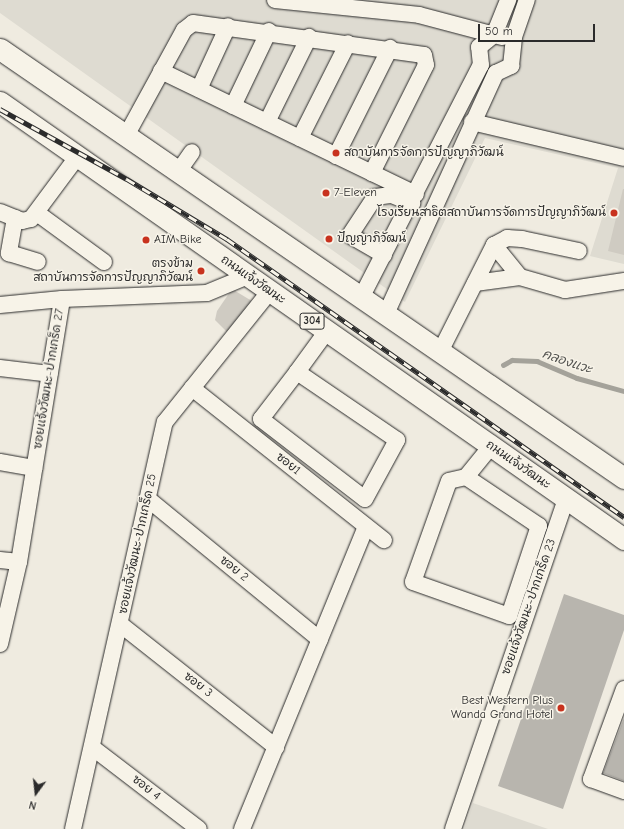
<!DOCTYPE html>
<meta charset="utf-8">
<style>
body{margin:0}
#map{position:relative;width:624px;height:829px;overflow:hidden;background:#efebe0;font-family:"Comic Neue","Playpen Sans Thai",sans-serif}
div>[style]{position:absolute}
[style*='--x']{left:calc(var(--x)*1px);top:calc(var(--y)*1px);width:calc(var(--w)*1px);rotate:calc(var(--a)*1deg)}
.built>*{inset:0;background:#dedbd1}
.green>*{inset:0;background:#cfcbc2}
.stream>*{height:4.5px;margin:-2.25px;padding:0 2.25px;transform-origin:2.25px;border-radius:2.25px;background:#a4a29a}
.building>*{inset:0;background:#b8b5ae}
.roads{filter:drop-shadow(0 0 1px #2b2b2b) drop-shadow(0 0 1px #2b2b2b)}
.minor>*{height:16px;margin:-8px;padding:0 8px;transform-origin:8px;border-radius:8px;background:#f7f3e8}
.major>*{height:21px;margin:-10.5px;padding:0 10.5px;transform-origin:10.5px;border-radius:10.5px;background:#f7f3e8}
.rail>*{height:4.5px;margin-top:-2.25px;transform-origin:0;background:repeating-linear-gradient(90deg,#f7f3e8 0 9px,#2b2b2b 0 18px);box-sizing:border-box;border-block:1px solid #2b2b2b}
.dots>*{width:11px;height:11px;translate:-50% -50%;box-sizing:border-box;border:2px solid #f7f3e8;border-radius:50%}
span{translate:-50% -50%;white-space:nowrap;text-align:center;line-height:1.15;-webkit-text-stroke:3px #f7f3e8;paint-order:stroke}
.shield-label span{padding:1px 3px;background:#f7f3e8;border:1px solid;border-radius:3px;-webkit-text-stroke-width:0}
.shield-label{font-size:11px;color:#2b2b2b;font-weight:700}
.poi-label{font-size:12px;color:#2b2b2b}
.left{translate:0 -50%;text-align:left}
.right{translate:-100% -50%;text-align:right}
.street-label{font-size:12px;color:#2b2b2b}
.water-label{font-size:13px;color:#555552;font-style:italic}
.north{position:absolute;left:16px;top:773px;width:40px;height:40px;-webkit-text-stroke:3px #f7f3e8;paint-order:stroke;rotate:195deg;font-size:11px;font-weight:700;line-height:16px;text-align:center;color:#2b2b2b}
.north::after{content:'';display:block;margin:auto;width:14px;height:18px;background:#2b2b2b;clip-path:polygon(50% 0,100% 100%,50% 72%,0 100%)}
.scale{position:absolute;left:478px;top:24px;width:117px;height:18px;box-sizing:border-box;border:2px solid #2b2b2b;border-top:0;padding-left:5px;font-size:12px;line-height:14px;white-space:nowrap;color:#2b2b2b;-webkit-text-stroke:3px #f7f3e8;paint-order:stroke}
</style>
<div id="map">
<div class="built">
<i style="clip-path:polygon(0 0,624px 0,624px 264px,590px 256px,618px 168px,485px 138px,405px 302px,0 13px)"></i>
<i style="clip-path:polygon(473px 803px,548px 829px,464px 829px)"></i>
</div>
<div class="green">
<i style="clip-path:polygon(623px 189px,624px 189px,624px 255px,608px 251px)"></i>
<i style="clip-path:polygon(232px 289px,257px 304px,228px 333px,215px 320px,217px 311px)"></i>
</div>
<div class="stream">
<i style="--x:503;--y:365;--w:10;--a:-29"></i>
<i style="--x:512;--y:360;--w:25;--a:2"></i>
<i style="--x:537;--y:361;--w:43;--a:23"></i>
<i style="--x:577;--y:378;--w:49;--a:15.5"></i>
</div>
<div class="building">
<i style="clip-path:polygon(564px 594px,624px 615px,624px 630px,563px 809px,498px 786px)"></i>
<i style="clip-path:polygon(624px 718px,624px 781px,603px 773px)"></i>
</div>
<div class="roads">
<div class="minor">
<i style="--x:275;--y:0;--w:145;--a:5.9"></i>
<i style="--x:419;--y:15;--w:86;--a:14.8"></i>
<i style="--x:161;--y:71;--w:283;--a:25.8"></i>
<i style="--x:199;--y:89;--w:69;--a:-65.3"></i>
<i style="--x:233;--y:106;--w:83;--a:-64.4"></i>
<i style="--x:267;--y:122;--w:95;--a:-63.7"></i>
<i style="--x:472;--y:122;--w:156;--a:13.3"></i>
<i style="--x:126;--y:136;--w:121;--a:-61.3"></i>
<i style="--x:184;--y:30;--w:11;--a:-38"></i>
<i style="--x:193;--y:23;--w:233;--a:7.9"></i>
<i style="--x:424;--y:55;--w:10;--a:79"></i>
<i style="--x:426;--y:65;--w:121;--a:116.6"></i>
<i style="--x:300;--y:138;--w:106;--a:-63.2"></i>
<i style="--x:336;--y:156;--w:121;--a:-63.4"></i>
<i style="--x:178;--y:172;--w:24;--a:-55"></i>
<i style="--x:0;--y:212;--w:24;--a:22"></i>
<i style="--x:22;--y:221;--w:9;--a:-13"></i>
<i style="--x:31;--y:219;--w:77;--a:-53.4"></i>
<i style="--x:37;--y:213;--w:83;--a:36.2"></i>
<i style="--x:15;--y:218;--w:36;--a:100"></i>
<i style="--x:9;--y:253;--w:30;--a:17"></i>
<i style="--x:494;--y:245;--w:41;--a:50.9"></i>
<i style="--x:520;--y:277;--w:47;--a:16.1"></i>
<i style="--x:565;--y:290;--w:60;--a:-8.7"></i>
<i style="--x:384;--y:255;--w:39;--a:-150"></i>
<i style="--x:350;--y:235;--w:45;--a:-56.7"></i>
<i style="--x:375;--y:197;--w:17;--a:-7"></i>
<i style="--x:392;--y:195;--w:22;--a:22"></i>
<i style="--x:475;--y:283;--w:45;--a:-7.6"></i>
<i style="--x:361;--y:298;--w:262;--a:-62.8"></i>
<i style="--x:481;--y:65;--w:18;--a:-96"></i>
<i style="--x:479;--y:47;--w:19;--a:-39"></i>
<i style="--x:494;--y:35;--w:38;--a:-68"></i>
<i style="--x:0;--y:305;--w:62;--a:-5.5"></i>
<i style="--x:386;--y:314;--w:265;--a:-65.5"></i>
<i style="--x:496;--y:73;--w:17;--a:-25"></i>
<i style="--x:511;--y:66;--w:29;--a:-84"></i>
<i style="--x:514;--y:37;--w:39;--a:-71"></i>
<i style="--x:440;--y:352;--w:120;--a:-63.2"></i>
<i style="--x:494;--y:245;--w:15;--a:-28"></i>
<i style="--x:507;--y:238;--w:15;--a:4"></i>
<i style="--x:522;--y:239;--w:58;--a:11.9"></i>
<i style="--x:0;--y:368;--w:50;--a:6.8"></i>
<i style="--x:297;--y:372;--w:59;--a:127.5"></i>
<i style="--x:261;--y:419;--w:131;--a:37.6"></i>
<i style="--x:365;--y:499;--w:67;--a:-61.5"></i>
<i style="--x:397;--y:440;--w:121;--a:-145.8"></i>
<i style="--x:297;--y:372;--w:51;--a:-53.8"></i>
<i style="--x:192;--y:388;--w:245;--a:38.4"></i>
<i style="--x:0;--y:462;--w:35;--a:10"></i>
<i style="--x:466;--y:477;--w:17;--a:167"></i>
<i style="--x:449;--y:481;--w:107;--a:109.6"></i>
<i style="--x:413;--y:582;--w:102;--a:19.5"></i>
<i style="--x:509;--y:616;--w:95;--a:-71.6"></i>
<i style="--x:539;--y:526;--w:88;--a:-146.1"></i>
<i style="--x:466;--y:477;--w:40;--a:-51"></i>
<i style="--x:148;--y:499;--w:222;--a:39.3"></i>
<i style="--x:0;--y:560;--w:19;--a:6"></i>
<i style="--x:120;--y:624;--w:199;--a:38.3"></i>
<i style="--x:0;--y:644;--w:84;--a:-77"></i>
<i style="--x:19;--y:562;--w:266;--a:-80.7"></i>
<i style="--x:62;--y:299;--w:145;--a:-2.4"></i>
<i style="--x:207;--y:293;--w:44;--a:-22.5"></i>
<i style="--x:624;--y:689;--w:96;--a:110.1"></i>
<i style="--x:591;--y:779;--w:35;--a:20"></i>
<i style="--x:93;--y:748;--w:133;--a:37.4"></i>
<i style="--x:73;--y:829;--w:417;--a:-77.3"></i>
<i style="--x:165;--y:422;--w:168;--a:-51.3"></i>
<i style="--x:242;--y:829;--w:326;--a:-67.7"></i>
<i style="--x:453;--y:829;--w:349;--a:-71.1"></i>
</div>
<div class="major">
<i style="--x:0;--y:49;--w:757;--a:34.51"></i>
<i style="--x:0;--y:102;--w:762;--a:35"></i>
</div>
</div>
<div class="rail">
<i style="--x:0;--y:109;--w:145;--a:28.9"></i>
<i style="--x:127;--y:179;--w:117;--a:31"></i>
<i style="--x:227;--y:239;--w:485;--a:35"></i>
</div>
<div class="dots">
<i style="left:336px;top:153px;background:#c8321e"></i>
<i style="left:326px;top:193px;background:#c8321e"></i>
<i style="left:614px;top:213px;background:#c8321e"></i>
<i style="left:329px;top:239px;background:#c8321e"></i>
<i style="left:146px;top:240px;background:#c8321e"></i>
<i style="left:201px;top:271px;background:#c8321e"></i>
<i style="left:561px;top:708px;background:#c8321e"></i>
</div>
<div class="shield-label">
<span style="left:312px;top:321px">304</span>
</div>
<div class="poi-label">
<span class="left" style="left:344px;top:153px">สถาบันการจัดการปัญญาภิวัฒน์</span>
<span class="left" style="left:334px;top:193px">7-Eleven</span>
<span class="right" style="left:606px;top:213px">โรงเรียนสาธิตสถาบันการจัดการปัญญาภิวัฒน์</span>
<span class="left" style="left:337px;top:239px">ปัญญาภิวัฒน์</span>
<span class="left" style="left:154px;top:240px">AIM Bike</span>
<span class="right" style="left:193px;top:271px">ตรงข้าม<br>สถาบันการจัดการปัญญาภิวัฒน์</span>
<span class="right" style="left:553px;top:708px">Best Western Plus<br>Wanda Grand Hotel</span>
</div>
<div class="street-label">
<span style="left:253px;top:280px;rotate:35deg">ถนนแจ้งวัฒนะ</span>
<span style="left:49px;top:379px;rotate:-81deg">ซอยแจ้งวัฒนะ-ปากเกร็ด 27</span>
<span style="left:288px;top:464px;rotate:39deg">ซอย1</span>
<span style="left:518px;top:465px;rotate:35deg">ถนนแจ้งวัฒนะ</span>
<span style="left:138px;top:544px;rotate:-78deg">ซอยแจ้งวัฒนะ-ปากเกร็ด 25</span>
<span style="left:234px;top:569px;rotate:39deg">ซอย 2</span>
<span style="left:529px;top:607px;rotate:-71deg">ซอยแจ้งวัฒนะ-ปากเกร็ด 23</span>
<span style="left:198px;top:685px;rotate:38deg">ซอย 3</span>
<span style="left:146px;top:788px;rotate:38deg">ซอย 4</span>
</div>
<div class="water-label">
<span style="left:567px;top:362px;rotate:19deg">คลองแวะ</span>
</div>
<div class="north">N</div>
<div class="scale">50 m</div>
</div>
